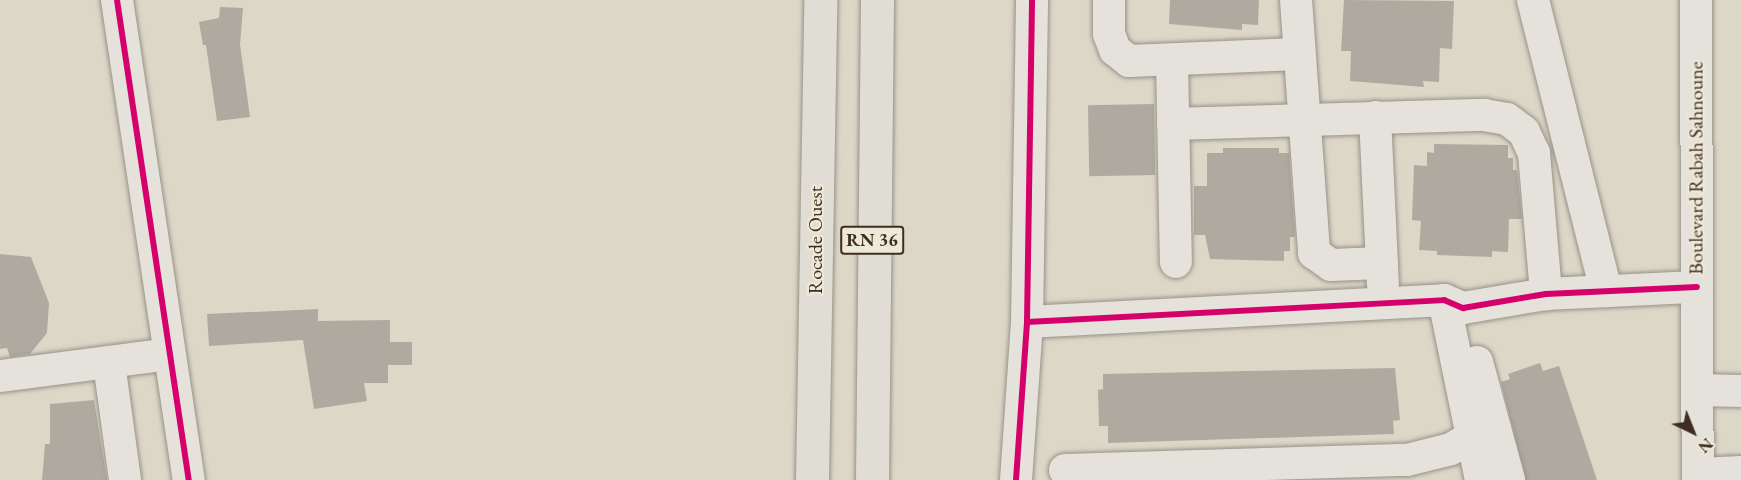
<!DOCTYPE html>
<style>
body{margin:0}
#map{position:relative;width:1741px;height:480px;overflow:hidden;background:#ddd7c8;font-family:"EB Garamond",serif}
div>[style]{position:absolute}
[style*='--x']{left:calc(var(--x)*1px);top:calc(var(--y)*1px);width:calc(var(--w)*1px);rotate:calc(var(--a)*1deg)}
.building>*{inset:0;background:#afaaa0;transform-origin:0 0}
.roads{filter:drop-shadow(0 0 2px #979288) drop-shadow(0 0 2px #979288)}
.minor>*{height:32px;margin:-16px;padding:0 16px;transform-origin:16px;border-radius:16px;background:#e5e2db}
.highway>*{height:33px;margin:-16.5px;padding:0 16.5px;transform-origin:16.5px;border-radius:16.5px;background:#e0ddd4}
.cycleway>*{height:6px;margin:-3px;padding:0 3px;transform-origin:3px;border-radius:3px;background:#d6006c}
span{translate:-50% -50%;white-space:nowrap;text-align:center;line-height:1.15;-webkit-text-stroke:4.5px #eee8d6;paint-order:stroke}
.shield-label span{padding:2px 4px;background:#eee8d6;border:2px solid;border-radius:4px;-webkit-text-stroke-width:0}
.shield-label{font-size:18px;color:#3f2c22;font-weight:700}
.street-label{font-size:20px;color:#3f2c22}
.north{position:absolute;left:1663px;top:402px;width:60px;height:60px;-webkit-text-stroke:4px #eee8d6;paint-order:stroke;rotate:137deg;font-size:16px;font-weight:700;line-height:24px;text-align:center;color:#3f2c22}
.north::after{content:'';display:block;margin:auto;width:21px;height:27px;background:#3f2c22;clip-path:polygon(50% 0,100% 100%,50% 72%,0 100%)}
</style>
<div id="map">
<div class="building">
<i style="clip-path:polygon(1170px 0,1259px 0,1258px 25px,1242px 24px,1242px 30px,1169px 24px)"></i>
<i style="clip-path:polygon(1344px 0,1454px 1px,1452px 49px,1440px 48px,1439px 82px,1423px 81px,1424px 87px,1350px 81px,1351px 51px,1341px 51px)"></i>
<i style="clip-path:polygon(220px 7px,243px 8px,240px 44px,250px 117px,217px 121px,206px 45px,203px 45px,199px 22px,219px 18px)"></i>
<i style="left:1154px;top:104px;width:71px;height:66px;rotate:89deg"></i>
<i style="clip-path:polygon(1434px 144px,1508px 145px,1508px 158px,1513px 158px,1513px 170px,1517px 170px,1522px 219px,1509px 219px,1508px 252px,1492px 251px,1492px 257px,1437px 255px,1437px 251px,1419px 250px,1421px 221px,1412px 220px,1414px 165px,1427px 166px,1427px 152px,1434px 153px)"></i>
<i style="clip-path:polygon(1223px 148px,1279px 148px,1279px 153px,1289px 153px,1295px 237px,1290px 237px,1290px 251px,1284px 251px,1284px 261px,1210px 259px,1205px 235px,1194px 235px,1194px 186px,1207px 186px,1207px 153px,1223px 153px)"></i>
<i style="clip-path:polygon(0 254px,31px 257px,49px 303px,47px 333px,30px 354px,10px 357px,7px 348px,0 349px)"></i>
<i style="clip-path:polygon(318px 309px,318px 321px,390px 320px,390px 342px,412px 342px,412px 365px,388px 365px,388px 383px,364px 383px,367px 401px,314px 409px,303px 340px,209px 346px,207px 314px)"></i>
<i style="clip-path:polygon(1540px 363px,1543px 371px,1559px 366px,1597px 480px,1526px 480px,1501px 382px,1510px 379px,1508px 374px)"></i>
<i style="clip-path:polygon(1395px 368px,1400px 420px,1393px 421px,1394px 434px,1108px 443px,1108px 426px,1099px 426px,1098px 390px,1103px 389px,1103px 374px)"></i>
<i style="clip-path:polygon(94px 400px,107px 480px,42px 480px,45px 444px,50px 444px,50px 404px)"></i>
</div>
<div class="roads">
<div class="minor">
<i style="--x:117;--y:0;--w:485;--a:81.5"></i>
<i style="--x:1109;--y:0;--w:34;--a:90"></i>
<i style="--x:1109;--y:34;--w:17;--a:69"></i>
<i style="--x:1115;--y:50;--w:18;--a:38"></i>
<i style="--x:1129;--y:61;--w:169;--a:-2.4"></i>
<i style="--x:1296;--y:0;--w:254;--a:85.9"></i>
<i style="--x:1314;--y:253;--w:21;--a:35"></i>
<i style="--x:1331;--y:265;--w:51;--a:-2.2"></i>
<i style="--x:1533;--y:0;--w:300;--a:75.9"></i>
<i style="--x:1696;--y:0;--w:480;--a:89.8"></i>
<i style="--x:1172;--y:60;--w:202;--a:88.9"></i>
<i style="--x:1375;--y:117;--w:167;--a:87.3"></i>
<i style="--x:1173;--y:124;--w:311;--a:-1.7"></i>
<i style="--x:1484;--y:115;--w:23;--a:10"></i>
<i style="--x:1507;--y:119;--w:21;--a:37"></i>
<i style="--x:1524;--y:132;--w:23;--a:65"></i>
<i style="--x:1534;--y:153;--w:142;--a:85.1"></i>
<i style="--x:1444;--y:300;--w:184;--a:78.4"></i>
<i style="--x:1027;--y:322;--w:418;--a:-3"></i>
<i style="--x:1444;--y:300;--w:21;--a:23"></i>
<i style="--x:1463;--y:308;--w:84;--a:-9.6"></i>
<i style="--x:1546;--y:294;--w:151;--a:-2.7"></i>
<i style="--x:1477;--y:362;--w:122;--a:74.8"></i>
<i style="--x:109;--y:363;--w:118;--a:82.2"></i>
<i style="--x:0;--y:376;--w:170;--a:-7.4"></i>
<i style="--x:1698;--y:390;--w:43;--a:1.3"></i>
<i style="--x:1065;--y:470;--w:342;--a:-1.7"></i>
<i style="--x:1407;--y:460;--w:45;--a:-14"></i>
<i style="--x:1451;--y:449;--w:26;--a:-31"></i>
<i style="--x:1698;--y:474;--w:43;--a:-2.7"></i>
<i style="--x:1016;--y:480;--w:158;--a:-86"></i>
<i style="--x:1027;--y:322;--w:322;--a:-89.1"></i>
</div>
<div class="highway">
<i style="--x:812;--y:480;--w:480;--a:-89"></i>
<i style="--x:872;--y:480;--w:480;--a:-89.4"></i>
</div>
</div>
<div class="cycleway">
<i style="--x:117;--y:0;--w:485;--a:81.5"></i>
<i style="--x:1027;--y:322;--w:418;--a:-3"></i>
<i style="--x:1444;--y:300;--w:21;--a:23"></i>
<i style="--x:1463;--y:308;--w:84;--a:-9.6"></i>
<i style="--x:1546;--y:294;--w:151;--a:-2.7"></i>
<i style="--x:1016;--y:480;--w:158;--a:-86"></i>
<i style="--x:1027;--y:322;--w:322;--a:-89.1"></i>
</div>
<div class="shield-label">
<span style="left:872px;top:240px">RN 36</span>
</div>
<div class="street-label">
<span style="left:1696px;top:168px;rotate:-90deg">Boulevard Rabah Sahnoune</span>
<span style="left:815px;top:240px;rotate:-90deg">Rocade Ouest</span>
</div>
<div class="north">N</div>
</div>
